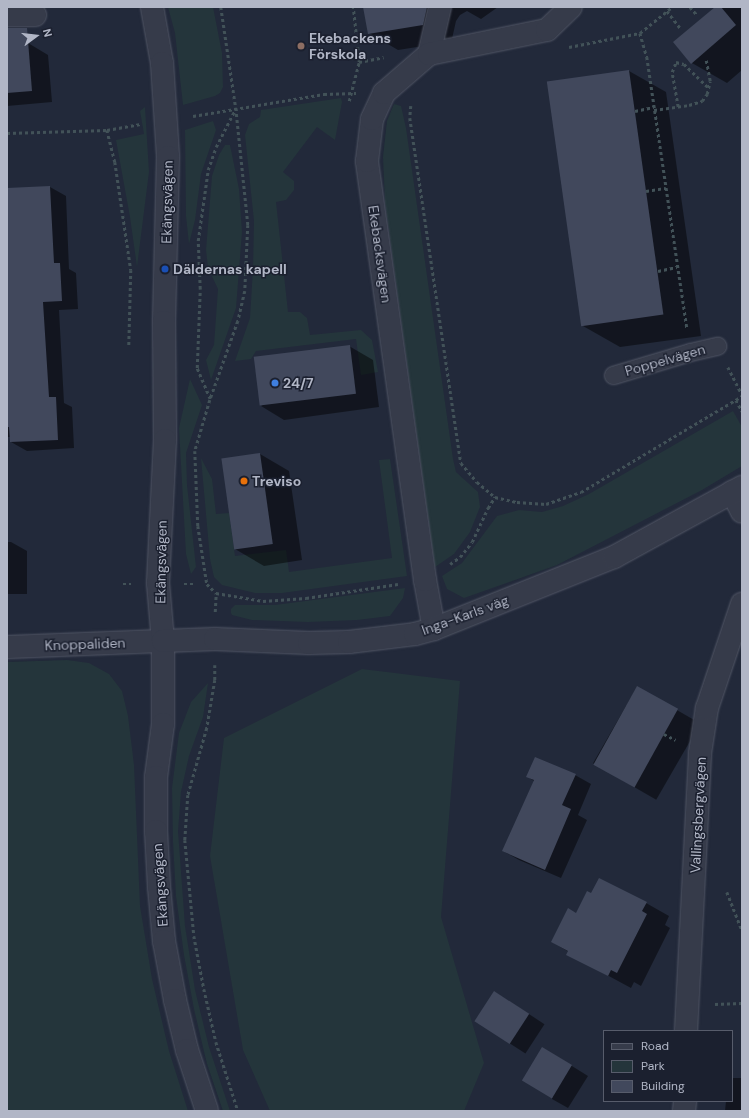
<!DOCTYPE html>
<meta charset="utf-8">
<style>
body{margin:0}
#map{position:relative;width:749px;height:1118px;overflow:hidden;background:#22293a;font-family:"DM Sans",sans-serif}
div>[style]{position:absolute}
[style*='--x']{left:calc(var(--x)*1px);top:calc(var(--y)*1px);width:calc(var(--w)*1px);rotate:calc(var(--a)*1deg)}
.green>*{inset:0;background:#24353b}
.shadow>*{inset:0;background:#0007;transform-origin:0 0}
.building>*{inset:0;background:#41485c;transform-origin:0 0}
.path>*{height:2.5px;margin-top:-1.25px;transform-origin:0;background:repeating-linear-gradient(90deg,#425258 0 3px,transparent 0 6px)}
.roads{filter:drop-shadow(0 0 1px #515665) drop-shadow(0 0 1px #515665)}
.service>*{height:17px;margin:-8.5px;padding:0 8.5px;transform-origin:8.5px;border-radius:8.5px;background:#363b4a}
.minor>*{height:22px;margin:-11px;padding:0 11px;transform-origin:11px;border-radius:11px;background:#363b4a}
.tertiary>*{height:22px;margin:-11px;padding:0 11px;transform-origin:11px;border-radius:11px;background:#363b4a}
.dots>*{width:11px;height:11px;translate:-50% -50%;box-sizing:border-box;border:2px solid #1b202f;border-radius:50%}
span{translate:-50% -50%;white-space:nowrap;text-align:center;line-height:1.15;-webkit-text-stroke:3px #1b202f;paint-order:stroke}
.poi-label{font-size:14px;color:#b1b6c6;font-weight:700}
.left{translate:0 -50%;text-align:left}
.street-label{font-size:14px;color:#b1b6c6}
.frame{position:absolute;inset:0;border:8px solid #b1b6c6;pointer-events:none}
.legend{position:absolute;left:603px;top:1030px;width:130px;height:72px;box-sizing:border-box;background:#1b202f;border:1px solid #575c6b;margin:0;padding:5px 7px;list-style:none;font-size:12px;color:#b1b6c6}
.legend li{display:flex;align-items:center;gap:8px;height:20px}
.legend b{width:20px;border:1px solid #575c6b}
.north{position:absolute;left:16px;top:16px;width:40px;height:40px;-webkit-text-stroke:3px #1b202f;paint-order:stroke;rotate:75deg;font-size:11px;font-weight:700;line-height:16px;text-align:center;color:#b1b6c6}
.north::after{content:'';display:block;margin:auto;width:14px;height:18px;background:#b1b6c6;clip-path:polygon(50% 0,100% 100%,50% 72%,0 100%)}
</style>
<div id="map">
<div class="green">
<i style="clip-path:polygon(168px 7px,213px 7px,222px 53px,223px 87px,220px 93px,215px 96px,183px 105px,175px 33px)"></i>
<i style="clip-path:polygon(341px 98px,342px 102px,335px 140px,317px 127px,283px 172px,294px 181px,294px 190px,286px 200px,276px 202px,288px 312px,300px 312px,307px 318px,310px 335px,361px 330px,372px 340px,378px 372px,361px 375px,356px 339px,256px 351px,251px 359px,235px 361px,250px 318px,253px 268px,254px 221px,245px 135px,249px 124px,260px 117px,261px 110px)"></i>
<i style="clip-path:polygon(394px 104px,401px 106px,406px 128px,453px 459px,456px 472px,478px 492px,480px 507px,470px 532px,454px 554px,435px 567px,385px 202px,383px 157px,387px 121px)"></i>
<i style="clip-path:polygon(145px 107px,149px 172px,137px 267px,130px 217px,116px 140px,144px 134px,140px 111px)"></i>
<i style="clip-path:polygon(213px 121px,216px 130px,201px 174px,195px 220px,189px 244px,186px 216px,185px 130px)"></i>
<i style="clip-path:polygon(225px 145px,230px 145px,239px 189px,242px 232px,236px 308px,211px 380px,206px 360px,214px 345px,218px 289px,208px 268px,206px 250px,212px 176px,219px 155px)"></i>
<i style="clip-path:polygon(190px 379px,202px 405px,186px 453px,187px 485px,196px 567px,191px 574px,186px 554px,179px 428px)"></i>
<i style="clip-path:polygon(733px 411px,742px 427px,742px 466px,702px 490px,557px 565px,464px 598px,447px 589px,442px 576px,462px 563px,497px 516px,519px 510px,542px 512px,563px 506px,589px 494px)"></i>
<i style="clip-path:polygon(201px 458px,212px 479px,216px 514px,229px 513px,235px 556px,286px 550px,289px 572px,392px 558px,379px 460px,390px 459px,407px 576px,282px 593px,255px 593px,222px 585px,214px 577px,210px 559px)"></i>
<i style="clip-path:polygon(405px 588px,403px 598px,390px 616px,357px 620px,308px 622px,252px 620px,232px 615px,231px 613px,231px 609px,235px 605px,275px 605px)"></i>
<i style="clip-path:polygon(67px 660px,89px 663px,109px 674px,122px 691px,128px 716px,134px 765px,140px 906px,152px 979px,169px 1051px,188px 1111px,7px 1111px,7px 662px)"></i>
<i style="clip-path:polygon(362px 669px,460px 681px,441px 917px,484px 1063px,464px 1111px,270px 1111px,243px 1050px,210px 856px,224px 738px)"></i>
<i style="clip-path:polygon(208px 683px,203px 717px,189px 756px,181px 792px,178px 831px,185px 926px,195px 990px,209px 1047px,230px 1111px,223px 1111px,207px 1064px,194px 1009px,184px 955px,176px 896px,173px 842px,172px 788px,179px 733px,191px 702px)"></i>
</div>
<div class="shadow">
<i style="clip-path:polygon(364px 7px,498px 7px,481px 19px,467px 11px,460px 15px,456px 21px,452px 39px,449px 42px,398px 50px,369px 33px)"></i>
<i style="clip-path:polygon(716px 7px,742px 7px,742px 70px,727px 83px,692px 63px)"></i>
<i style="clip-path:polygon(28px 43px,48px 55px,52px 102px,7px 106px,7px 45px)"></i>
<i style="clip-path:polygon(629px 71px,666px 92px,701px 336px,620px 347px,583px 326px)"></i>
<i style="clip-path:polygon(50px 187px,66px 196px,69px 269px,76px 273px,78px 309px,59px 310px,64px 403px,72px 407px,74px 448px,27px 451px,11px 442px,11px 437px,7px 437px,7px 189px)"></i>
<i style="clip-path:polygon(349px 346px,373px 360px,379px 407px,284px 420px,261px 406px)"></i>
<i style="clip-path:polygon(260px 454px,289px 471px,302px 560px,264px 566px,235px 549px)"></i>
<i style="clip-path:polygon(7px 542px,11px 542px,27px 551px,27px 594px,7px 594px)"></i>
<i style="left:637px;top:687px;width:73px;height:88px;rotate:30deg"></i>
<i style="clip-path:polygon(575px 775px,591px 784px,578px 815px,587px 820px,561px 878px,519px 860px,503px 851px,534px 781px,528px 777px)"></i>
<i style="clip-path:polygon(646px 903px,669px 916px,665px 925px,670px 928px,641px 986px,634px 982px,631px 988px,568px 954px,569px 952px,552px 942px,576px 914px)"></i>
<i style="left:495px;top:992px;width:59px;height:35px;rotate:33deg"></i>
<i style="clip-path:polygon(559px 1058px,588px 1076px,568px 1108px,552px 1099px)"></i>
<i style="clip-path:polygon(732px 1078px,742px 1078px,742px 1111px,725px 1111px,726px 1101px,732px 1101px)"></i>
</div>
<div class="building">
<i style="clip-path:polygon(363px 7px,427px 7px,423px 25px,368px 34px)"></i>
<i style="clip-path:polygon(715px 7px,721px 7px,736px 25px,691px 64px,673px 42px)"></i>
<i style="clip-path:polygon(7px 28px,27px 28px,32px 91px,7px 93px)"></i>
<i style="left:629px;top:70px;width:247px;height:83px;rotate:82deg"></i>
<i style="clip-path:polygon(50px 186px,54px 263px,60px 263px,62px 301px,43px 302px,49px 397px,56px 397px,58px 440px,10px 442px,9px 427px,7px 427px,7px 188px)"></i>
<i style="left:350px;top:345px;width:49px;height:97px;rotate:83deg"></i>
<i style="left:260px;top:453px;width:92px;height:39px;rotate:82deg"></i>
<i style="left:637px;top:686px;width:47px;height:90px;rotate:29deg"></i>
<i style="clip-path:polygon(535px 757px,576px 774px,562px 805px,571px 809px,545px 870px,502px 851px,534px 780px,526px 777px)"></i>
<i style="clip-path:polygon(599px 878px,647px 902px,642px 911px,647px 914px,617px 973px,611px 970px,608px 976px,566px 955px,568px 951px,551px 942px,568px 908px,576px 913px,587px 891px,591px 893px)"></i>
<i style="left:494px;top:991px;width:42px;height:36px;rotate:33deg"></i>
<i style="left:542px;top:1047px;width:35px;height:39px;rotate:31deg"></i>
</div>
<div class="path">
<i style="--x:221;--y:7;--w:102;--a:81.6"></i>
<i style="--x:236;--y:108;--w:118;--a:84.1"></i>
<i style="--x:248;--y:225;--w:66;--a:92.6"></i>
<i style="--x:245;--y:291;--w:31;--a:103"></i>
<i style="--x:238;--y:321;--w:84;--a:109.5"></i>
<i style="--x:210;--y:400;--w:53;--a:106.4"></i>
<i style="--x:195;--y:451;--w:75;--a:87.7"></i>
<i style="--x:198;--y:526;--w:59;--a:81.2"></i>
<i style="--x:207;--y:584;--w:13;--a:45"></i>
<i style="--x:216;--y:593;--w:48;--a:9.7"></i>
<i style="--x:263;--y:601;--w:43;--a:-4"></i>
<i style="--x:306;--y:598;--w:93;--a:-8.7"></i>
<i style="--x:690;--y:7;--w:12;--a:48"></i>
<i style="--x:667;--y:11;--w:23;--a:52"></i>
<i style="--x:640;--y:33;--w:25;--a:74"></i>
<i style="--x:647;--y:57;--w:275;--a:81.6"></i>
<i style="--x:569;--y:47;--w:72;--a:-11.2"></i>
<i style="--x:640;--y:33;--w:41;--a:-39.1"></i>
<i style="--x:359;--y:62;--w:25;--a:-11"></i>
<i style="--x:349;--y:101;--w:40;--a:-75.6"></i>
<i style="--x:359;--y:62;--w:55;--a:-96.2"></i>
<i style="--x:411;--y:106;--w:12;--a:95"></i>
<i style="--x:410;--y:118;--w:349;--a:81.6"></i>
<i style="--x:461;--y:463;--w:25;--a:50"></i>
<i style="--x:477;--y:482;--w:23;--a:40"></i>
<i style="--x:678;--y:107;--w:36;--a:-100"></i>
<i style="--x:672;--y:72;--w:11;--a:-68"></i>
<i style="--x:676;--y:62;--w:8;--a:14"></i>
<i style="--x:684;--y:64;--w:35;--a:44"></i>
<i style="--x:654;--y:110;--w:35;--a:-8"></i>
<i style="--x:689;--y:105;--w:14;--a:-17"></i>
<i style="--x:702;--y:101;--w:9;--a:-54"></i>
<i style="--x:707;--y:94;--w:13;--a:-77"></i>
<i style="--x:710;--y:81;--w:21;--a:-101"></i>
<i style="--x:635;--y:111;--w:19;--a:-12"></i>
<i style="--x:193;--y:116;--w:133;--a:-9.5"></i>
<i style="--x:324;--y:94;--w:32;--a:-2"></i>
<i style="--x:107;--y:130;--w:33;--a:76"></i>
<i style="--x:115;--y:162;--w:109;--a:81.6"></i>
<i style="--x:131;--y:270;--w:76;--a:91.5"></i>
<i style="--x:7;--y:133;--w:100;--a:-1.7"></i>
<i style="--x:107;--y:130;--w:34;--a:-10"></i>
<i style="--x:646;--y:191;--w:20;--a:-9"></i>
<i style="--x:658;--y:271;--w:19;--a:-12"></i>
<i style="--x:728;--y:367;--w:31;--a:63"></i>
<i style="--x:210;--y:399;--w:34;--a:-113"></i>
<i style="--x:197;--y:368;--w:79;--a:-87.8"></i>
<i style="--x:200;--y:289;--w:48;--a:-92.4"></i>
<i style="--x:198;--y:241;--w:72;--a:-82"></i>
<i style="--x:208;--y:170;--w:24;--a:-71"></i>
<i style="--x:216;--y:147;--w:44;--a:-62.9"></i>
<i style="--x:736;--y:400;--w:13;--a:61"></i>
<i style="--x:450;--y:564;--w:12;--a:-35"></i>
<i style="--x:460;--y:557;--w:19;--a:-51"></i>
<i style="--x:472;--y:542;--w:38;--a:-65"></i>
<i style="--x:488;--y:508;--w:13;--a:-58"></i>
<i style="--x:495;--y:497;--w:23;--a:13"></i>
<i style="--x:517;--y:502;--w:29;--a:4"></i>
<i style="--x:546;--y:504;--w:37;--a:-19"></i>
<i style="--x:581;--y:492;--w:187;--a:-30.8"></i>
<i style="--x:123;--y:584;--w:8;--a:0"></i>
<i style="--x:184;--y:584;--w:11;--a:0"></i>
<i style="--x:215;--y:612;--w:19;--a:-87"></i>
<i style="--x:215;--y:665;--w:15;--a:90"></i>
<i style="--x:215;--y:680;--w:49;--a:99.5"></i>
<i style="--x:207;--y:728;--w:70;--a:105.8"></i>
<i style="--x:188;--y:795;--w:45;--a:93.8"></i>
<i style="--x:185;--y:840;--w:96;--a:84.6"></i>
<i style="--x:194;--y:936;--w:54;--a:79.3"></i>
<i style="--x:204;--y:989;--w:54;--a:77.2"></i>
<i style="--x:216;--y:1042;--w:72;--a:72.3"></i>
<i style="--x:664;--y:734;--w:13;--a:27"></i>
<i style="--x:727;--y:892;--w:41;--a:68.5"></i>
<i style="--x:715;--y:1004;--w:27;--a:-2"></i>
</div>
<div class="roads">
<div class="service">
<i style="--x:613;--y:375;--w:80;--a:-16.6"></i>
<i style="--x:690;--y:352;--w:28;--a:-13"></i>
</div>
<div class="minor">
<i style="--x:7;--y:15;--w:28;--a:0"></i>
<i style="--x:429;--y:54;--w:48;--a:-76.8"></i>
<i style="--x:732;--y:492;--w:22;--a:63"></i>
<i style="--x:434;--y:629;--w:50;--a:-100.4"></i>
<i style="--x:425;--y:580;--w:423;--a:-97.9"></i>
<i style="--x:367;--y:161;--w:42;--a:-83.2"></i>
<i style="--x:372;--y:119;--w:29;--a:-65"></i>
<i style="--x:384;--y:93;--w:60;--a:-40.9"></i>
<i style="--x:429;--y:54;--w:120;--a:-11.5"></i>
<i style="--x:547;--y:30;--w:33;--a:-44"></i>
<i style="--x:7;--y:647;--w:156;--a:-2.2"></i>
<i style="--x:686;--y:1031;--w:278;--a:-87.1"></i>
<i style="--x:700;--y:753;--w:46;--a:-81.2"></i>
<i style="--x:707;--y:708;--w:110;--a:-71.4"></i>
<i style="--x:684;--y:1111;--w:10;--a:-84"></i>
</div>
<div class="tertiary">
<i style="--x:152;--y:7;--w:57;--a:79.9"></i>
<i style="--x:162;--y:63;--w:94;--a:86.3"></i>
<i style="--x:168;--y:157;--w:165;--a:91.4"></i>
<i style="--x:164;--y:322;--w:118;--a:89.5"></i>
<i style="--x:165;--y:440;--w:143;--a:92.8"></i>
<i style="--x:158;--y:583;--w:58;--a:85.1"></i>
<i style="--x:163;--y:641;--w:83;--a:90"></i>
<i style="--x:163;--y:724;--w:53;--a:97.5"></i>
<i style="--x:156;--y:777;--w:54;--a:90"></i>
<i style="--x:156;--y:831;--w:56;--a:86.9"></i>
<i style="--x:159;--y:887;--w:54;--a:84.7"></i>
<i style="--x:164;--y:941;--w:60;--a:79.4"></i>
<i style="--x:175;--y:1000;--w:51;--a:76.5"></i>
<i style="--x:187;--y:1050;--w:64;--a:71.8"></i>
<i style="--x:163;--y:641;--w:52;--a:-2.2"></i>
<i style="--x:215;--y:639;--w:94;--a:2.4"></i>
<i style="--x:309;--y:643;--w:40;--a:-1.4"></i>
<i style="--x:349;--y:642;--w:66;--a:-6.9"></i>
<i style="--x:415;--y:634;--w:20;--a:-15"></i>
<i style="--x:434;--y:629;--w:194;--a:-21.8"></i>
<i style="--x:614;--y:557;--w:146;--a:-28.7"></i>
</div>
</div>
<div class="dots">
<i style="left:301px;top:46px;background:#8d6e63"></i>
<i style="left:165px;top:269px;background:#1a4fb4"></i>
<i style="left:275px;top:383px;background:#3f7fe0"></i>
<i style="left:244px;top:481px;background:#e8710a"></i>
</div>
<div class="poi-label">
<span class="left" style="left:309px;top:46px">Ekebackens<br>Förskola</span>
<span class="left" style="left:173px;top:269px">Däldernas kapell</span>
<span class="left" style="left:283px;top:383px">24/7</span>
<span class="left" style="left:252px;top:481px">Treviso</span>
</div>
<div class="street-label">
<span style="left:167px;top:202px;rotate:-89deg">Ekängsvägen</span>
<span style="left:380px;top:254px;rotate:82deg">Ekebacksvägen</span>
<span style="left:665px;top:360px;rotate:-16deg">Poppelvägen</span>
<span style="left:161px;top:562px;rotate:-89deg">Ekängsvägen</span>
<span style="left:465px;top:615px;rotate:-20deg">Inga-Karls väg</span>
<span style="left:85px;top:644px;rotate:-2deg">Knoppaliden</span>
<span style="left:698px;top:815px;rotate:-87deg">Vallingsbergvägen</span>
<span style="left:160px;top:885px;rotate:-94deg">Ekängsvägen</span>
</div>
<div class="frame"></div>
<ul class="legend">
<li><b style="height:5px;background:#363b4a"></b>Road</li>
<li><b style="height:11px;background:#24353b"></b>Park</li>
<li><b style="height:11px;background:#41485c"></b>Building</li>
</ul>
<div class="north">N</div>
</div>
